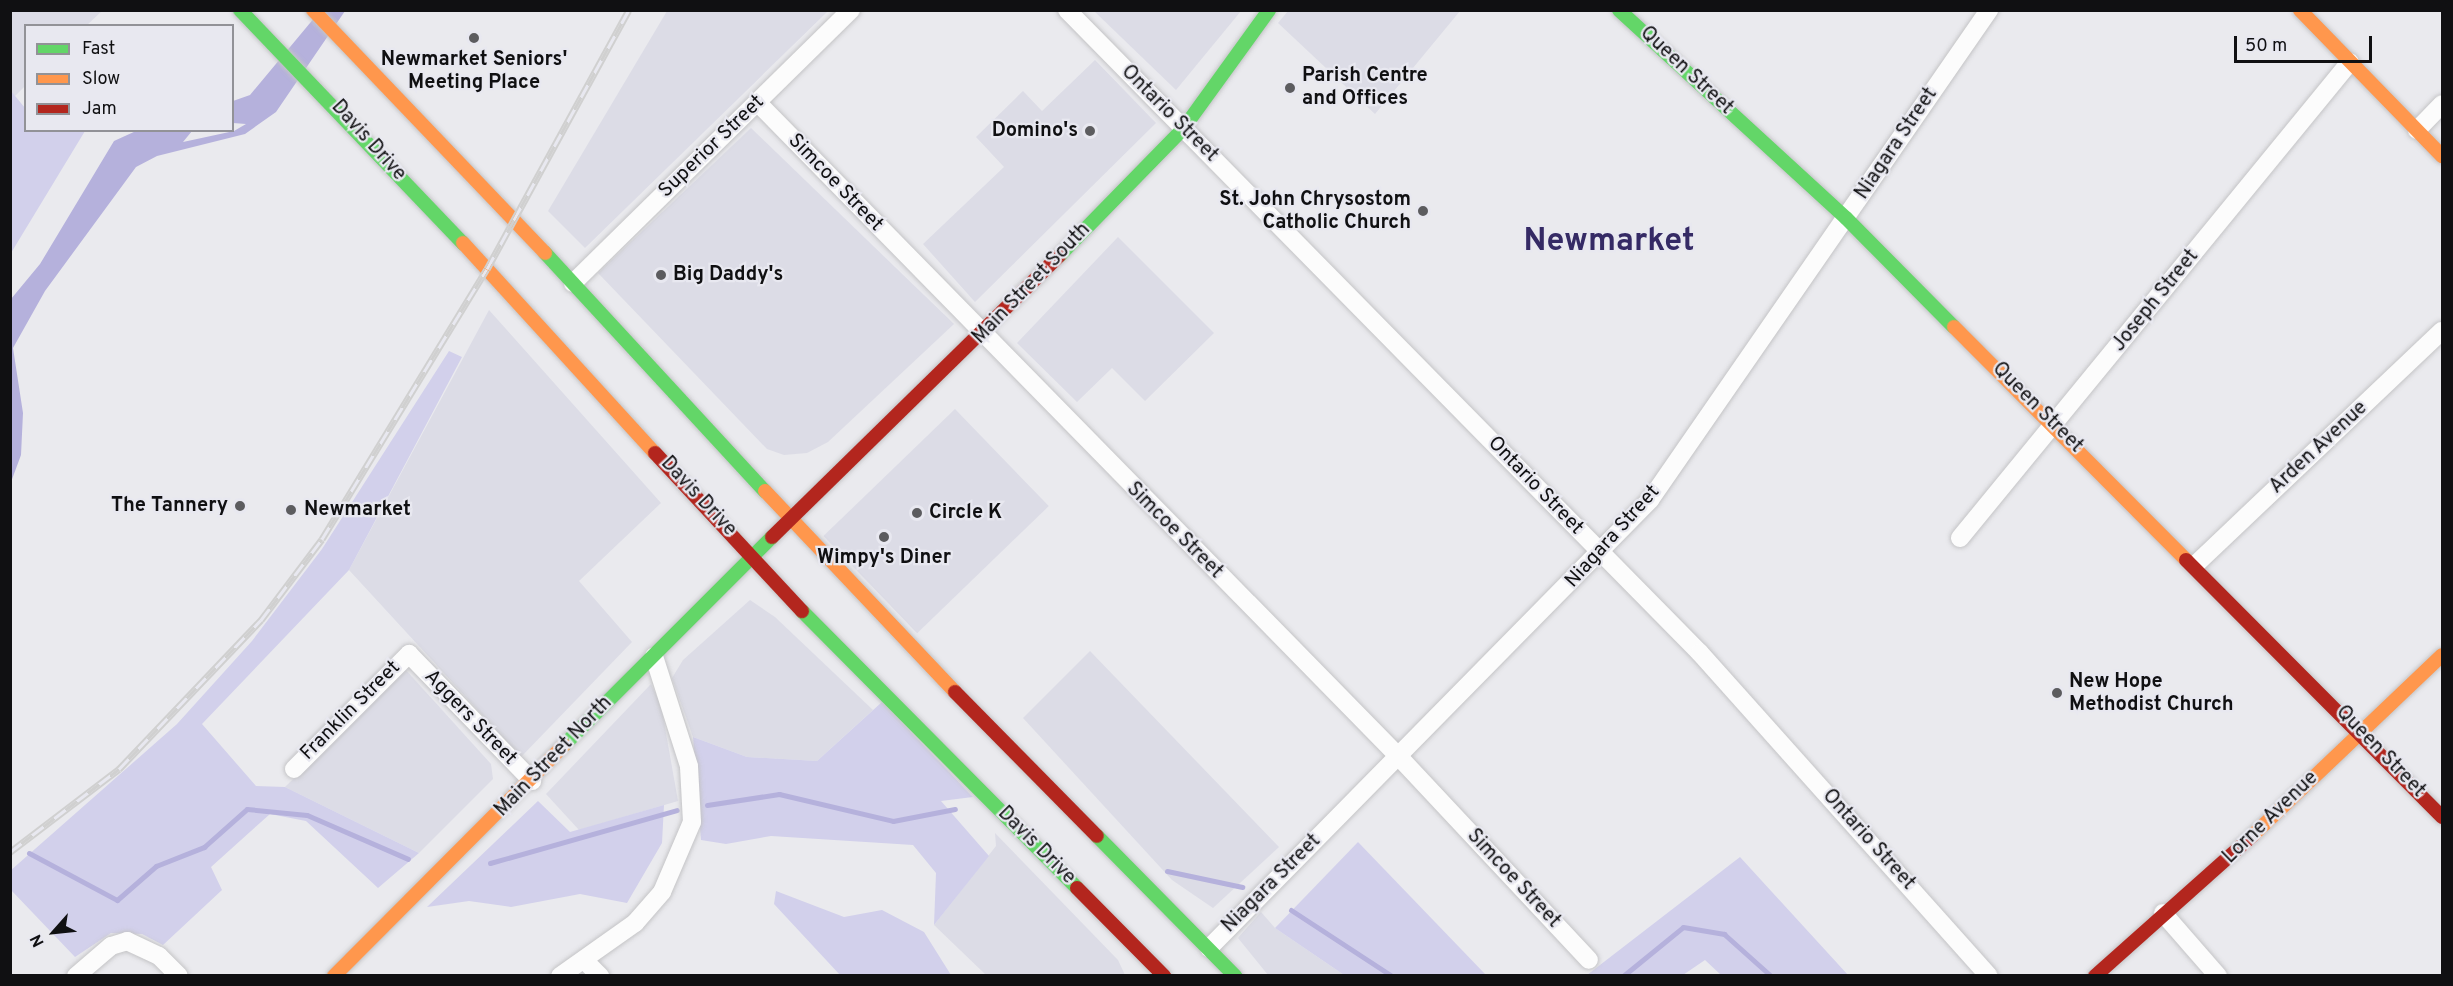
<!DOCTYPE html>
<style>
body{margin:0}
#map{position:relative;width:2453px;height:986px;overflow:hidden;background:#eaeaee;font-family:Overpass,sans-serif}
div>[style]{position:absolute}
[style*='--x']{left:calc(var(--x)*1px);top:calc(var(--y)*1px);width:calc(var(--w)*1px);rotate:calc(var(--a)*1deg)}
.built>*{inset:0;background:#dcdce6;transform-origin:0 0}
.green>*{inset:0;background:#d2d0eb}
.water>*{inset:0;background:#b5b1dc}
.stream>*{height:5px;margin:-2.5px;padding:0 2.5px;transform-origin:2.5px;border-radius:2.5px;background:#b5b1dc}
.roads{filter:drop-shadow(0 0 2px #c4c4c6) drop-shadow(0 0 2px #c4c4c6)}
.street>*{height:18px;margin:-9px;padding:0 9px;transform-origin:9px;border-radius:9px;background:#fcfcfc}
.fast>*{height:14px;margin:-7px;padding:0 7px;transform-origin:7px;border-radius:7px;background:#63d668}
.slow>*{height:14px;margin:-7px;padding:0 7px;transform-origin:7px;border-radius:7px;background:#ff974d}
.jam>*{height:14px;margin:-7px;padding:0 7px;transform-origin:7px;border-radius:7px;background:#b3261e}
.rail>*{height:7px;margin-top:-3.5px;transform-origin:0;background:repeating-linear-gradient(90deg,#e8e8f0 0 14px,#d0d0d0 0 28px);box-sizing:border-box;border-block:2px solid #d0d0d0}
.dots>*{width:16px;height:16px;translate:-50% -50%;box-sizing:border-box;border:3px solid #e8e8f0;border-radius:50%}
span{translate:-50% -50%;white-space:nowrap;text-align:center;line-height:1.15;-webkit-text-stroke:4.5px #e8e8f0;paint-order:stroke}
.poi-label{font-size:20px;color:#101012;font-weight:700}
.left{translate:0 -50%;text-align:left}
.right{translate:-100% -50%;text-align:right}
.street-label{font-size:20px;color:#101012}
.town-label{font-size:32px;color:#352a65;font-weight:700}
.frame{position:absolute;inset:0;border:12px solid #101012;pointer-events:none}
.legend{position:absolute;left:24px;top:24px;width:210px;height:108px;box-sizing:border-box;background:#e8e8f0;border:2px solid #929297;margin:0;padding:8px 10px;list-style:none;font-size:18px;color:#101012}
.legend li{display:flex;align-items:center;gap:12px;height:30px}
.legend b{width:30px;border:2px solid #929297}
.north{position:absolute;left:24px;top:902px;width:60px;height:60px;-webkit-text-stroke:4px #e8e8f0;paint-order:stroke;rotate:243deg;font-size:16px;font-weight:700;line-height:24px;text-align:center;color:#101012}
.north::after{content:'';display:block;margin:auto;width:21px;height:27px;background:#101012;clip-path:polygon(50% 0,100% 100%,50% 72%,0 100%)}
.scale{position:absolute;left:2234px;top:36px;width:138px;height:27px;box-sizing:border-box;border:3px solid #101012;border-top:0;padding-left:8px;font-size:18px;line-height:21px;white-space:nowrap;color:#101012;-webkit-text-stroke:4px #e8e8f0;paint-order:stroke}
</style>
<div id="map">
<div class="built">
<i style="clip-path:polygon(10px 11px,102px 11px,87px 25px,26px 26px,25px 86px,15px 96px,11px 92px)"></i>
<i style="clip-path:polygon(667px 11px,828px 11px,585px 248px,548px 211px)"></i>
<i style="clip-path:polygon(1094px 11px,1241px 11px,1176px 90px)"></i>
<i style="clip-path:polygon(1288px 11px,1288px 10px,1460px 11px,1375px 114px,1278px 23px)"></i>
<i style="clip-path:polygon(1095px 60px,1156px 123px,975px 302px,923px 244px,1004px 167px,976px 137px,1023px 91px,1042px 111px)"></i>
<i style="clip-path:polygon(751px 128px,954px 324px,828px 442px,807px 453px,784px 455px,767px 449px,598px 273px)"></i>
<i style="clip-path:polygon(1118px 237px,1214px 333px,1145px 401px,1112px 368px,1077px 402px,1017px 343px)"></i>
<i style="clip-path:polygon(489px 310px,661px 503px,579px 581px,632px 642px,521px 757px,349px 570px)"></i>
<i style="left:955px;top:409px;width:135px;height:183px;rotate:46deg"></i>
<i style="clip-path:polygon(750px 600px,775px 617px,873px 710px,817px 761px,747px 757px,693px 737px,672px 678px,683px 660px)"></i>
<i style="clip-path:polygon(1090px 651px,1279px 847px,1213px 908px,1172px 880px,1023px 718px)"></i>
<i style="clip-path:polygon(405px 669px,491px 764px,493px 779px,419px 853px,285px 787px)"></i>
<i style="clip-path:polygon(651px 684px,661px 705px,678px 801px,579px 830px,546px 794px)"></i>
<i style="clip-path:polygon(995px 833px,1118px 960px,1125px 975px,986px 975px,934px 925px,996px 846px)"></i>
<i style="clip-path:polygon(1261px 912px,1275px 928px,1344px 975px,1268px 975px,1238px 938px)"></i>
</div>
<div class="green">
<i style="clip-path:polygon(11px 91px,25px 108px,26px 130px,85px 131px,11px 253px)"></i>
<i style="clip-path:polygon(449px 351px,462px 357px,349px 570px,202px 724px,256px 786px,285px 787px,419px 853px,378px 888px,306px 821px,270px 814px,211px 867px,222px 890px,163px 945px,142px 934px,111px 933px,75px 957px,11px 890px,10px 871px,177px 724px,252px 641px,322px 549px)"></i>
<i style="clip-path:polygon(882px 702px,973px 797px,941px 801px,989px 856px,934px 925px,936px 873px,913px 845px,771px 836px,726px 844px,701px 840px,693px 737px,747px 757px,817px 761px)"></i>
<i style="clip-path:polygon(538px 801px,570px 832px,664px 805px,662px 843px,627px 903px,580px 894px,511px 907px,469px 901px,427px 907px)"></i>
<i style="clip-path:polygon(1358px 842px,1486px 975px,1344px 975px,1275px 928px)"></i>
<i style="clip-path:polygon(1740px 857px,1848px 975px,1721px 975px,1705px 960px,1683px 975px,1587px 975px)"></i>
<i style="clip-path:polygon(776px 891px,844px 917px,882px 910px,924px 932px,951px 975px,840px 975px,774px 904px)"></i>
</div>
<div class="water">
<i style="clip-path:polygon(320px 11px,345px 11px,276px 112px,245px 134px,157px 156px,136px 167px,45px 291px,13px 348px,23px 413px,21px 455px,11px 482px,11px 299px,40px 264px,114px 141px,136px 131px,192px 131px,183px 142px,234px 131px,246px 124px,233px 123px,233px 101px,250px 95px)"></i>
</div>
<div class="stream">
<i style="--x:707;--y:805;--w:73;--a:-8.7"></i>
<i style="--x:779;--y:794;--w:117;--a:13.3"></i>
<i style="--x:893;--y:821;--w:63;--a:-11"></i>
<i style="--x:29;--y:853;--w:100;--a:28.1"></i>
<i style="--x:117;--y:900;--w:52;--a:-41.1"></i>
<i style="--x:156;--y:866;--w:52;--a:-21.6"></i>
<i style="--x:204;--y:847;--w:57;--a:-41.5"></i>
<i style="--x:247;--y:809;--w:60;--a:5.7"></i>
<i style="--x:307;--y:815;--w:110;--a:23.5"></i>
<i style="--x:490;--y:863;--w:194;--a:-15.8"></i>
<i style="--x:1167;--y:871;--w:77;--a:12"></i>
<i style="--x:1291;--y:910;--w:121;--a:33.2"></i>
<i style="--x:1623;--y:976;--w:77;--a:-39.2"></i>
<i style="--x:1683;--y:927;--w:42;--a:9.7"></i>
<i style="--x:1724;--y:934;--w:63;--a:41.8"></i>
</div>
<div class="roads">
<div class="street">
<i style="--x:1067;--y:10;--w:902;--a:45.45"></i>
<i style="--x:1700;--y:653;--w:433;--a:48.2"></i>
<i style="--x:758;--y:103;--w:919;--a:45.57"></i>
<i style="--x:1401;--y:759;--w:275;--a:46.9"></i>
<i style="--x:2417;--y:130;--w:36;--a:-46"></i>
<i style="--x:573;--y:283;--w:390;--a:-44.5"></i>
<i style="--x:1960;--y:538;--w:615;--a:-50.67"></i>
<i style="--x:2195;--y:565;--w:340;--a:-43.5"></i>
<i style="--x:294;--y:769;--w:163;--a:-45"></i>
<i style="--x:409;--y:654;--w:177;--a:45.9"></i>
<i style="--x:2163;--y:913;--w:84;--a:48.9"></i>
<i style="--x:1209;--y:948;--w:629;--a:-45.45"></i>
<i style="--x:1650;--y:500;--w:596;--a:-55.32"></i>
<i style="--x:584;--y:960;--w:23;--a:45"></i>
<i style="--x:76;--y:976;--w:46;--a:-40.6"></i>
<i style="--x:111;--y:946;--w:17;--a:-17"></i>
<i style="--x:127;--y:941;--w:35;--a:25"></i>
<i style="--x:159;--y:956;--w:28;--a:45"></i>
<i style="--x:560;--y:976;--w:92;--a:-35.2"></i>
<i style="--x:635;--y:923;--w:41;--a:-48.9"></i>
<i style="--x:662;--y:892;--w:76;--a:-66.8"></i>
<i style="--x:692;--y:822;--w:56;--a:-93.1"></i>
<i style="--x:689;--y:766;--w:115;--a:-107.7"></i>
</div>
<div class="fast">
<i style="--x:240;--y:10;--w:323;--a:46.3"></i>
<i style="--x:1619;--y:10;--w:308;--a:42.5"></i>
<i style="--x:1846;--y:218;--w:153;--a:45.3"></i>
<i style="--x:545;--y:253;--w:324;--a:47.3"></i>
<i style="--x:1059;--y:256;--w:177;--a:-45.7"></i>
<i style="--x:1183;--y:129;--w:147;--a:-54.1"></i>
<i style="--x:802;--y:611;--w:390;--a:45.2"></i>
<i style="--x:564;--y:745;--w:294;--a:-45"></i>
<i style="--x:1097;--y:836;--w:197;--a:45.4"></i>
</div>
<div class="slow">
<i style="--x:313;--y:10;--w:336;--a:46.3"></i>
<i style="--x:2300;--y:10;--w:204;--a:45.8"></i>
<i style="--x:463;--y:243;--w:285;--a:47.6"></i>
<i style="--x:1954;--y:327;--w:329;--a:45.1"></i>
<i style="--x:765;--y:491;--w:277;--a:46.6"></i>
<i style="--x:2252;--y:836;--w:262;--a:-43.6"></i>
<i style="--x:334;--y:976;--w:326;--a:-45.1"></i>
</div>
<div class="jam">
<i style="--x:655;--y:453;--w:216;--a:47.1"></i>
<i style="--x:772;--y:537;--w:402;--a:-44.4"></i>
<i style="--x:2186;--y:560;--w:363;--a:45.1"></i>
<i style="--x:955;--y:692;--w:202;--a:45.4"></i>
<i style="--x:1077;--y:888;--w:124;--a:45.3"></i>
<i style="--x:2095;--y:976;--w:210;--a:-41.7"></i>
</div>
</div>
<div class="rail">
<i style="--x:10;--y:852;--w:137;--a:-37.3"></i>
<i style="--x:119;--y:769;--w:206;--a:-46.4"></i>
<i style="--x:261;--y:620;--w:101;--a:-53"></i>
<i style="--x:322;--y:539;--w:316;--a:-58.6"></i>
<i style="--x:487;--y:269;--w:295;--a:-61.3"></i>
</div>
<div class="dots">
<i style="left:474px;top:38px;background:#5c5c5f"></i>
<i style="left:1290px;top:88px;background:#5c5c5f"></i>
<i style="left:1090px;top:131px;background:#5c5c5f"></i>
<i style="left:1423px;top:211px;background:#5c5c5f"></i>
<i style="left:661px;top:275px;background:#5c5c5f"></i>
<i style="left:240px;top:506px;background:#5c5c5f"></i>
<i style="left:291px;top:510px;background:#5c5c5f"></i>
<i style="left:917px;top:513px;background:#5c5c5f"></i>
<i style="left:884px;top:537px;background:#5c5c5f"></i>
<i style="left:2057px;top:693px;background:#5c5c5f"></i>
</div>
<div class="poi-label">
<span style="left:474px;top:72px">Newmarket Seniors'<br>Meeting Place</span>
<span class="left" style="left:1302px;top:88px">Parish Centre<br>and Offices</span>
<span class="right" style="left:1078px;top:131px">Domino's</span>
<span class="right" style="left:1411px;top:212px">St. John Chrysostom<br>Catholic Church</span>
<span class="left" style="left:673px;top:275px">Big Daddy's</span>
<span class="right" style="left:228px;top:506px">The Tannery</span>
<span class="left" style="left:304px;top:510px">Newmarket</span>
<span class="left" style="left:929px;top:513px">Circle K</span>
<span style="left:884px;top:558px">Wimpy's Diner</span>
<span class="left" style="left:2069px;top:694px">New Hope<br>Methodist Church</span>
</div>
<div class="street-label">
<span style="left:1686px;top:71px;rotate:43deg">Queen Street</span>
<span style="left:1169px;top:114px;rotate:45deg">Ontario Street</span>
<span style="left:368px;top:141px;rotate:48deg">Davis Drive</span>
<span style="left:1897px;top:144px;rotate:-56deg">Niagara Street</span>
<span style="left:712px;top:147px;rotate:-44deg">Superior Street</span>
<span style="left:835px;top:183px;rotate:46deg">Simcoe Street</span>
<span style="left:1032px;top:284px;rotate:-46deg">Main Street South</span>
<span style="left:2156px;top:301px;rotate:-51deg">Joseph Street</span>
<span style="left:2037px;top:408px;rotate:45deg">Queen Street</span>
<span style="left:2319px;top:448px;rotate:-43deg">Arden Avenue</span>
<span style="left:1535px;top:486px;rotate:46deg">Ontario Street</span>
<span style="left:698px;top:497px;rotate:47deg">Davis Drive</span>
<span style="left:1174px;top:531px;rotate:45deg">Simcoe Street</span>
<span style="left:1613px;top:537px;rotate:-48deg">Niagara Street</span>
<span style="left:351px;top:711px;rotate:-45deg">Franklin Street</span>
<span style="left:470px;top:718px;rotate:46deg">Aggers Street</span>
<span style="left:2380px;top:752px;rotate:46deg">Queen Street</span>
<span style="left:554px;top:757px;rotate:-46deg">Main Street North</span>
<span style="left:2271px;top:818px;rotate:-44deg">Lorne Avenue</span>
<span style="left:1868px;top:840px;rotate:48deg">Ontario Street</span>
<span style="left:1036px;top:846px;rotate:45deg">Davis Drive</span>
<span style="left:1513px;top:879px;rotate:47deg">Simcoe Street</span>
<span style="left:1272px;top:884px;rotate:-45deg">Niagara Street</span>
</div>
<div class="town-label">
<span style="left:1609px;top:242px">Newmarket</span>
</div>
<div class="frame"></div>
<ul class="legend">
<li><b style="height:8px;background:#63d668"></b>Fast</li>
<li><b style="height:8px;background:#ff974d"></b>Slow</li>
<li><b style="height:8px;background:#b3261e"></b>Jam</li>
</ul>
<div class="north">N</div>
<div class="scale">50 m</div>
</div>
